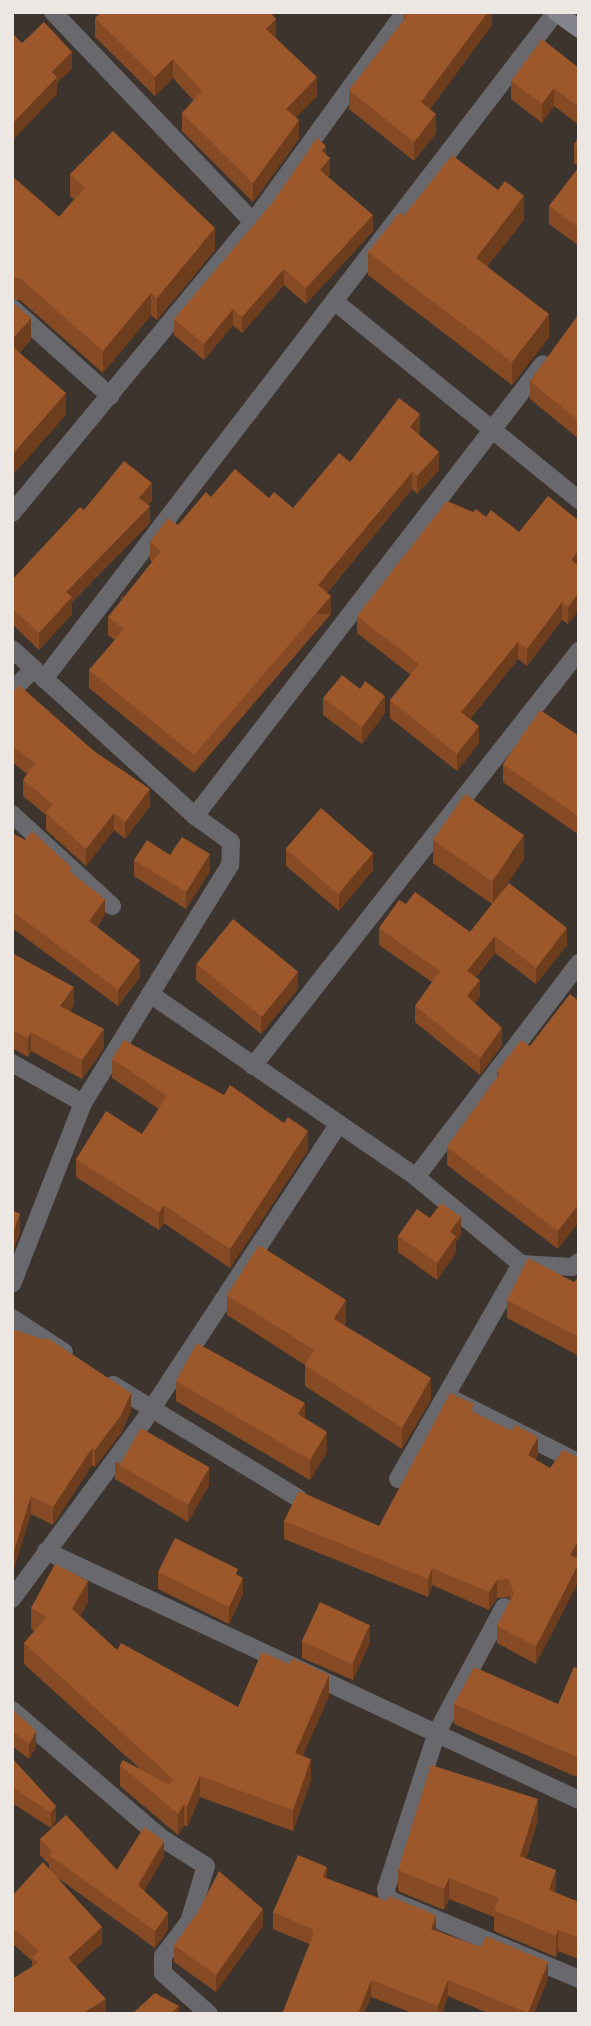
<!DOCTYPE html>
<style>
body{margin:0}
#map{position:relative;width:591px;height:2026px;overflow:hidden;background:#3d342e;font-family:"Sofia Sans Condensed",sans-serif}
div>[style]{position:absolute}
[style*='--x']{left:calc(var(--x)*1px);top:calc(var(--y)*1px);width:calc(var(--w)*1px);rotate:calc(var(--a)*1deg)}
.street>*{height:18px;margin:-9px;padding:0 9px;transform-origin:9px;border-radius:9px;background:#69686d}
.secondary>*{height:18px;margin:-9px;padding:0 9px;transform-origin:9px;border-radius:9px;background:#84848c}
.wall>*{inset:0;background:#864b25}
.shaded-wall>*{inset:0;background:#6d3d1e;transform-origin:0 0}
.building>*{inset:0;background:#9c572b;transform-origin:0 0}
span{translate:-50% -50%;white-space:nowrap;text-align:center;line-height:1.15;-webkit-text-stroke:7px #332a25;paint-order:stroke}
.frame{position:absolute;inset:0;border:14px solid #ede7e3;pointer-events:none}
</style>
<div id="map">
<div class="street">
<i style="--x:53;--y:12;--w:290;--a:46.4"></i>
<i style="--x:334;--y:301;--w:316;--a:39.1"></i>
<i style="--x:12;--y:308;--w:132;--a:41.9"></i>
<i style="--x:12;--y:513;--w:378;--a:-50.4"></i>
<i style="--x:253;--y:222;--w:259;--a:-54.1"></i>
<i style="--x:12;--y:649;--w:248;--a:42.4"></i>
<i style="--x:195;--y:816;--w:44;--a:35.8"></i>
<i style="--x:231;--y:842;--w:23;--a:92"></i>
<i style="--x:230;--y:865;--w:280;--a:121.7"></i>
<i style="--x:83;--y:1103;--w:194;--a:111.4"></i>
<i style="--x:44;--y:679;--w:841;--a:-52.49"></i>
<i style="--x:12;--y:691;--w:30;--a:-46"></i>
<i style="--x:12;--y:814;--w:136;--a:42.6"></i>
<i style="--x:195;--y:816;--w:570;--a:-52.41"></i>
<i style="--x:150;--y:994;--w:323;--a:34.5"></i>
<i style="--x:416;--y:1177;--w:136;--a:39.6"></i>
<i style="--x:12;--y:1063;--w:81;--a:29.4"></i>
<i style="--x:253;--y:1066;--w:528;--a:-51.85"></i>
<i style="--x:416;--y:1177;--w:269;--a:-52.7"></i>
<i style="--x:12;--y:1318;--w:62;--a:33.2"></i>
<i style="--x:113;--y:1385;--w:217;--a:31.4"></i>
<i style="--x:454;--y:1400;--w:140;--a:26.7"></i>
<i style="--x:398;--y:1479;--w:248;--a:-60.2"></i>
<i style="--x:521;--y:1264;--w:51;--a:3.4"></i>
<i style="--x:572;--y:1267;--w:9;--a:-36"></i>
<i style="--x:46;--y:1551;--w:588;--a:25.04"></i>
<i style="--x:12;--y:1599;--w:220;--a:-53.5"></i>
<i style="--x:143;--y:1422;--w:355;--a:-56.7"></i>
<i style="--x:504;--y:1607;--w:142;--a:118.2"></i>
<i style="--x:437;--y:1732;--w:165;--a:108"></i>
<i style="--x:386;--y:1889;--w:10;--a:79"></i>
<i style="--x:388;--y:1899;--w:207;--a:22.7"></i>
<i style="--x:12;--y:1710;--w:195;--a:40.6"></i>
<i style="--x:160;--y:1837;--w:54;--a:32.2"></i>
<i style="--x:206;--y:1866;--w:59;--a:106.9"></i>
<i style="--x:189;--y:1922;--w:43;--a:127.4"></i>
<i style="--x:163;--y:1956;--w:17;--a:90"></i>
<i style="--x:163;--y:1973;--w:62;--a:41.7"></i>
</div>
<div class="secondary">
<i style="--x:556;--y:12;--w:29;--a:36"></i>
</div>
<div class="wall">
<i style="clip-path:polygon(492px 12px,492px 25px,430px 109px,436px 133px,414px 161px,349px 109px,349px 90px,404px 20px,404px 13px)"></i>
<i style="clip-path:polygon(95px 18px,276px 38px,317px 96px,296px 117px,299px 139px,253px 202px,182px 131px,182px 113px,194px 101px,173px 78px,155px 96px,95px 37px)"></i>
<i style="clip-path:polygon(579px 68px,579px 125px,554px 106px,542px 123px,511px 99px,511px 81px)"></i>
<i style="clip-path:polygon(579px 138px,579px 166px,574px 163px,574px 144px)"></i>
<i style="clip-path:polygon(326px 155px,330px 174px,327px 177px,373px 231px,306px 304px,284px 285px,242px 333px,233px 325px,204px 360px,174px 335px,174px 319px)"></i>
<i style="clip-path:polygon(579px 167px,579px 246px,549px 224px,549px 206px)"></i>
<i style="clip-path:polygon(70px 174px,215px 250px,157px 320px,151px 315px,103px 373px,20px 300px,12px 300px,12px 176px,59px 217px,74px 199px,70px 196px)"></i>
<i style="clip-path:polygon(498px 190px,524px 220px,487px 266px,549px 337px,512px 385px,368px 275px,368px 252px,404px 216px)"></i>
<i style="clip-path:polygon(579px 314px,579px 439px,530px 399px,530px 381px)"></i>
<i style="clip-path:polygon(420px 432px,418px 434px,439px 470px,417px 494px,412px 489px,327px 593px,331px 614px,194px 773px,89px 688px,89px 670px,115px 640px,108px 635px,108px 617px,152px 562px,150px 560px,150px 542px,178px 525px,211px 497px,269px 498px,293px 508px,350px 462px)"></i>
<i style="clip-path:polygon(152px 500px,148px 505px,150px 523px,72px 602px,72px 614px,39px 650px,12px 624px,12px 580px,84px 510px)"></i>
<i style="clip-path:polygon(473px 512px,519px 532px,579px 521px,568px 624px,562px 620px,527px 666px,518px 659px,470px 719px,479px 743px,457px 771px,390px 718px,390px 700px,411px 675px,357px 633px,357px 616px)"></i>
<i style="clip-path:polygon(12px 694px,150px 806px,125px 839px,114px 830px,86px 866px,46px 830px,46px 815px,23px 796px,23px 780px,27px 774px,12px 762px)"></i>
<i style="clip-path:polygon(323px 698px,385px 713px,362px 744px,323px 715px)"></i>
<i style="clip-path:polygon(579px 736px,579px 835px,503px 782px,503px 764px)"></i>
<i style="clip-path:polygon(12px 833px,72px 873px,105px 915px,97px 927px,140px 977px,118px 1006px,12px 928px)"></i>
<i style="clip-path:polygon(433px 840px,524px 859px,501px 893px,567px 945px,536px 984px,495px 953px,476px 977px,480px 997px,475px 1003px,502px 1045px,480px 1075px,415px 1022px,415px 1006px,432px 982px,379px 945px,379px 928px,406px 904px,470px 932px,492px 904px,433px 863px)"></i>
<i style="clip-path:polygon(286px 849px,373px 870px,339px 911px,286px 866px)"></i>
<i style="clip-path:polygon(170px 855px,210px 871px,186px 909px,134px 876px,134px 860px)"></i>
<i style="clip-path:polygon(12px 953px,74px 1005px,70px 1011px,104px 1048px,82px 1079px,31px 1051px,28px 1057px,12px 1048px)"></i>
<i style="clip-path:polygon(196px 964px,298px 989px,261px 1034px,196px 980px)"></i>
<i style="clip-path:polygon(570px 994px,558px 1249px,447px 1165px,447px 1147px,497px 1077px,497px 1071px,530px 1046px)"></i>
<i style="clip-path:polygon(112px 1059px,308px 1150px,230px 1268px,164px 1223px,159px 1230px,76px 1177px,76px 1159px,142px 1134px,159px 1109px,112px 1078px)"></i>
<i style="clip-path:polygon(430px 1218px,461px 1234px,456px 1242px,456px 1253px,437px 1280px,398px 1252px,398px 1236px)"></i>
<i style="clip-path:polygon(579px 1277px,579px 1356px,507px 1318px,507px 1300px,574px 1282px)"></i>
<i style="clip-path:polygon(227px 1295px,346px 1321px,344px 1325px,431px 1399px,402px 1449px,305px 1386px,305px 1365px,227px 1315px)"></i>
<i style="clip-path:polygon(12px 1329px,131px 1411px,121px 1433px,95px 1467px,92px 1465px,53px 1525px,31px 1514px)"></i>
<i style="clip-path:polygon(176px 1381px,305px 1418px,327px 1452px,310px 1480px,176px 1401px)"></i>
<i style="clip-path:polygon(474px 1412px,538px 1455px,535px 1459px,579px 1558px,536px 1664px,497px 1643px,497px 1626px,510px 1601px,509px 1597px,497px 1598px,489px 1610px,432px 1585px,428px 1597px,284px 1539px,284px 1521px,379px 1526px)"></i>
<i style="clip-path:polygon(115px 1462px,209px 1485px,188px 1522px,115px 1479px)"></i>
<i style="clip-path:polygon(158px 1572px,238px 1575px,243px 1594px,229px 1624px,158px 1589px)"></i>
<i style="clip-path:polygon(88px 1602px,80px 1616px,117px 1650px,238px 1707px,329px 1696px,302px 1756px,311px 1780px,293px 1831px,200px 1797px,187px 1827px,184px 1825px,178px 1835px,120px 1786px,120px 1765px,139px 1768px,24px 1664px,24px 1643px,34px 1631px,31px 1629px,31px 1608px)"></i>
<i style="clip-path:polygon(302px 1641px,370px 1642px,353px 1680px,302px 1658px)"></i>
<i style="clip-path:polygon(579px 1669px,579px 1778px,454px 1724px,454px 1704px,558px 1704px)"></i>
<i style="clip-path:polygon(12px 1709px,36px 1746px,29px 1759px,12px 1746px)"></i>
<i style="clip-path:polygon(12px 1758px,56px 1821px,51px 1828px,12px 1803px)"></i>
<i style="clip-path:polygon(538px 1820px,526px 1858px,556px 1891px,556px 1893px,579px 1902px,579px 1959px,558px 1951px,556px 1957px,494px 1931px,494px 1917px,449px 1899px,444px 1910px,398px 1891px,398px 1870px)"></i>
<i style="clip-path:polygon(40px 1839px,117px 1870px,164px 1857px,144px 1891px,168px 1930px,155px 1948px,58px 1878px,102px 1943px,76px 1966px,106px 2014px,32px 1966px,32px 1961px,12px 1943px,12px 1896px,49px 1868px,49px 1864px,40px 1855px)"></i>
<i style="clip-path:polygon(327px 1879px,436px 1930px,548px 1978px,534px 2014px,490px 2014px,448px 1996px,442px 2014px,415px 2014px,371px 1997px,309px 1944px,273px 1929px,273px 1912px)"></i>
<i style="clip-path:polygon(263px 1926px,216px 1992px,174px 1962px,174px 1945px)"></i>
</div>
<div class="shaded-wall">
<i style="clip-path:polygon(488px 12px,492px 12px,492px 25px,421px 121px,421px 102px)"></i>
<i style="clip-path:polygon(276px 19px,276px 38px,266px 48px,266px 29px)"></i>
<i style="clip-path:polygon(72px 52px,72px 69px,57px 83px,57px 94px,12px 141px,12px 124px,52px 72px)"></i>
<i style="clip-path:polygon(173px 59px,173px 78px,155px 96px,155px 77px)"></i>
<i style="clip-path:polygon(317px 77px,317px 96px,286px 128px,286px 109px)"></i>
<i style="clip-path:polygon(554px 88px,554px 106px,542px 123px,542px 104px)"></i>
<i style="clip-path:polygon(436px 114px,436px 133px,414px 161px,414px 142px)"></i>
<i style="clip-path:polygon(299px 120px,299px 139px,253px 202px,253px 183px)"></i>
<i style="clip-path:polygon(326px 146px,326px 162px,330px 158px,330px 174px,320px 186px,320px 170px,322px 151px)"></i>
<i style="clip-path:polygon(524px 196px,524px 220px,476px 281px,476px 258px)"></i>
<i style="clip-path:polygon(373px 215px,373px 231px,306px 304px,306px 288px)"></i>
<i style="clip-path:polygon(215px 228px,215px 250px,157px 320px,157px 298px)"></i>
<i style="clip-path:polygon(284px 269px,284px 285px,242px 333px,242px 317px)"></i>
<i style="clip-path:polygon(151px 293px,151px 315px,103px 373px,103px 351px)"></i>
<i style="clip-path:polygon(233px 309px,233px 325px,204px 360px,204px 344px)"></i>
<i style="clip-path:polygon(549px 314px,549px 337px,512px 385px,512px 362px)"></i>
<i style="clip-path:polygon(31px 318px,31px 340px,12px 362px,12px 340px)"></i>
<i style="clip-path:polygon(66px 393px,66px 415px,12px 476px,12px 455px)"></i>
<i style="clip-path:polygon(420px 414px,420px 432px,410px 445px,410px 427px)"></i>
<i style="clip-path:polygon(439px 452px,439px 470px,417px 494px,417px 476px)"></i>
<i style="clip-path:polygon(412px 472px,412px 489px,318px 603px,318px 585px)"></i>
<i style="clip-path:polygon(152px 483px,152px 500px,139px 515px,139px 498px)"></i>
<i style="clip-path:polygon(150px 506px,150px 523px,72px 602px,72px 614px,39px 650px,39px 633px,66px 592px)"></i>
<i style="clip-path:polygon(579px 550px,579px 568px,571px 560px)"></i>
<i style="clip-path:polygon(579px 593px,579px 610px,568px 624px,568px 607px)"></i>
<i style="left:331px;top:596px;width:18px;height:210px;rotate:90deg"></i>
<i style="clip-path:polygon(562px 602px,562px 620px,527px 666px,527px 649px)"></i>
<i style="clip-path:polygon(518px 642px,518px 659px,461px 729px,461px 712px)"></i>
<i style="clip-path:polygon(385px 696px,385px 713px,362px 744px,362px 727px)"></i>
<i style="clip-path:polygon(479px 726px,479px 743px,457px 771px,457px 754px)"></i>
<i style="clip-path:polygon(150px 789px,150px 806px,125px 839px,125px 822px)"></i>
<i style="clip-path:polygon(114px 813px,114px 830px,86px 866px,86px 849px)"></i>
<i style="clip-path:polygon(524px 836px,524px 859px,493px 904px,493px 881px)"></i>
<i style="clip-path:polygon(373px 853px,373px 870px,339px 911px,339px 894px)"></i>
<i style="clip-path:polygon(210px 854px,210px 871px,186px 909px,186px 892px)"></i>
<i style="clip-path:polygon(105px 899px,105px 915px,89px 937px,89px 921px)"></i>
<i style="clip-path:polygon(567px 928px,567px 945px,536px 984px,536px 968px)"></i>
<i style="clip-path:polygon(495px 936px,495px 953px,467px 987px,467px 971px)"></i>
<i style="clip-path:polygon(140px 960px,140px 977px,118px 1006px,118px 990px)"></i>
<i style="clip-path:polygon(298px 972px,298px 989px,261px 1034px,261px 1017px)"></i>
<i style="clip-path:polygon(480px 980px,480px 997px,467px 1012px,467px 996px)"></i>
<i style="clip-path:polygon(74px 987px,74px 1005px,60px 1024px,60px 1006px)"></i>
<i style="clip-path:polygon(502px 1028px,502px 1045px,480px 1075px,480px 1058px)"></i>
<i style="clip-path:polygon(104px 1029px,104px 1048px,82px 1079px,82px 1060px)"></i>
<i style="clip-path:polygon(31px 1032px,31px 1051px,28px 1057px,28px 1038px)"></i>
<i style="clip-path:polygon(308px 1131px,308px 1150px,230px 1268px,230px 1249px)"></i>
<i style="clip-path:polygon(579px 1204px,579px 1222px,558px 1249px,558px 1231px)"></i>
<i style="clip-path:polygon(164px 1205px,164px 1223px,159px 1230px,159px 1212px)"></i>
<i style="clip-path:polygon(20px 1214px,20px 1232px,12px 1254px,12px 1236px)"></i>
<i style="clip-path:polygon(461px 1217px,461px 1234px,456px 1242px,456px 1253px,437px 1280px,437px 1263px,450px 1232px)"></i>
<i style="clip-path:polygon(346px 1300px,346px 1321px,334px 1340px,334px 1319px)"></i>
<i style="clip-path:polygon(431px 1378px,431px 1399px,402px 1449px,402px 1428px)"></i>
<i style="clip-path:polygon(131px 1393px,131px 1411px,121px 1433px,95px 1467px,95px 1450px)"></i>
<i style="clip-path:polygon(305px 1403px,305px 1424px,298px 1414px)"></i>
<i style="clip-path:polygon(327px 1432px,327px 1452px,310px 1480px,310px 1460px)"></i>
<i style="clip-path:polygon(538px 1437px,538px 1455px,528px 1473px,528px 1455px)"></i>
<i style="clip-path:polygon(92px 1448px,92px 1465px,53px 1525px,53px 1507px)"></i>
<i style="clip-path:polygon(209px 1468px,209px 1485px,188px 1522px,188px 1505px)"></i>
<i style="clip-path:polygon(31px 1496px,31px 1514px,12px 1576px,12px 1558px)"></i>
<i style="clip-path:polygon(579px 1540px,579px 1558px,570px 1572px,570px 1555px)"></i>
<i style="clip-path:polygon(579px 1563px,579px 1581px,536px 1664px,536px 1646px)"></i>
<i style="clip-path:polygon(432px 1568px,432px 1585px,428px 1597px,428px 1579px)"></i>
<i style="clip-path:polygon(243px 1578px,243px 1594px,229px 1624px,229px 1607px)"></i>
<i style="clip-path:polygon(497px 1580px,497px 1598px,489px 1610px,489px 1592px)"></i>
<i style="clip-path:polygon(88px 1581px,88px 1602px,72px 1630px,72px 1609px)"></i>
<i style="clip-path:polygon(370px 1625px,370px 1642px,353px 1680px,353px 1663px)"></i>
<i style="clip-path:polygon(329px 1675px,329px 1696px,295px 1774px,295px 1753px)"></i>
<i style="clip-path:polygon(36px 1731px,36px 1746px,29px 1759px,29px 1744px)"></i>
<i style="clip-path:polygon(311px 1759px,311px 1780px,293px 1831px,293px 1810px)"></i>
<i style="clip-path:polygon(200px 1776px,200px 1797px,187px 1827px,187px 1806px)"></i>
<i style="clip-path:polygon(538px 1799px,538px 1820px,520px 1877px,520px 1856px)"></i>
<i style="clip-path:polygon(184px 1804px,184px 1825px,178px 1835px,178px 1814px)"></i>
<i style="clip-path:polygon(56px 1806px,56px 1821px,51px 1828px,51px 1813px)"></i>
<i style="clip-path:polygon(164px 1841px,164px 1857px,138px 1901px,138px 1885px)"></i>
<i style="clip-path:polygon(327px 1867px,327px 1884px,323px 1877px)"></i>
<i style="clip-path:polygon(556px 1870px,556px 1891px,549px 1911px,549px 1890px)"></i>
<i style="clip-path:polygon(449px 1878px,449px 1899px,444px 1910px,444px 1889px)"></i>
<i style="clip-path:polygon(263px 1909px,263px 1926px,216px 1992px,216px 1975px)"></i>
<i style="clip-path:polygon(168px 1913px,168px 1930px,155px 1948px,155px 1931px)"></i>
<i style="clip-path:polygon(436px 1915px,436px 1932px,431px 1929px)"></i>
<i style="clip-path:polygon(102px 1927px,102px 1943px,68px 1974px,68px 1958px)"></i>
<i style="clip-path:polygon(558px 1930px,558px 1951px,556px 1957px,556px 1936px)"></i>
<i style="clip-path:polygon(548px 1962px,548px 1978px,534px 2014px,528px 2014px)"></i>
<i style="clip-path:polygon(371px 1980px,371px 1997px,364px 2014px,358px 2014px)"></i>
<i style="clip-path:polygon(448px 1980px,448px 1996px,442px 2014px,438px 2014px,438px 2006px)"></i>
<i style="clip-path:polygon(106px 1999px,106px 2014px,82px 2014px)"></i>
<i style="clip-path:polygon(179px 2006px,179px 2014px,170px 2014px)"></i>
</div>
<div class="building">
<i style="clip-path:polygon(101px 12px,270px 12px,276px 19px,266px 29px,317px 77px,286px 109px,299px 120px,253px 183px,182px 113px,202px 91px,173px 59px,155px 77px,95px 18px)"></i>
<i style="clip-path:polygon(405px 12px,488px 12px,421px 102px,436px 114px,414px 142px,349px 90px,407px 16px,404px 13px)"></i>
<i style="clip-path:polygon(44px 22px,72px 52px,52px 72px,57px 77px,12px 124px,12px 33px,22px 43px)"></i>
<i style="clip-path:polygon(542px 39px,579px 68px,579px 107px,554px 88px,542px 104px,511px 81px)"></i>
<i style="clip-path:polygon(113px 131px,215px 228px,157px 298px,151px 293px,103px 351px,20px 278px,12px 278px,12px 176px,59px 217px,85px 188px,70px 174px)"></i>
<i style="clip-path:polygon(317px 138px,326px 146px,322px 151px,330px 158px,320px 170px,373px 215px,306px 288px,284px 269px,242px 317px,233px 309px,204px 344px,174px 319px,272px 203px)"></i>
<i style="clip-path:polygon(579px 138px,579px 148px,574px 144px)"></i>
<i style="clip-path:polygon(452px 155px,498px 190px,505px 181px,524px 196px,476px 258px,549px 314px,512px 362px,368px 252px,400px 212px,404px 216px)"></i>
<i style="clip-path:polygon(579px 167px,579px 228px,549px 206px)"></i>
<i style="clip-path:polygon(12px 302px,31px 318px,12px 340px)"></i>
<i style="clip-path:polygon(579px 314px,579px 421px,530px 381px)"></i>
<i style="clip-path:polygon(12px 346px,66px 393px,12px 455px)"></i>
<i style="clip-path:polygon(399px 398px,420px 414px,410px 427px,439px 452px,417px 476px,412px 472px,318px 585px,331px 596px,194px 755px,89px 670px,124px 629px,108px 617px,161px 551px,150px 542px,168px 518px,178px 525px,206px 492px,211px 497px,235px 469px,269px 498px,274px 492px,293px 508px,339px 453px,350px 462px)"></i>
<i style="clip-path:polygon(124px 461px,152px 483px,139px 498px,150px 506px,66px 592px,72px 597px,39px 633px,12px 608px,12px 580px,80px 507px,84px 510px)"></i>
<i style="clip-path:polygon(548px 496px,579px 521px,579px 550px,571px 560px,579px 566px,579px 593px,568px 607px,562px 602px,527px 649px,518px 642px,461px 712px,479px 726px,457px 754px,390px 700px,419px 664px,357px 616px,447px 501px,473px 512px,476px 509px,486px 517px,491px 510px,519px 532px)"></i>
<i style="clip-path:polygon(342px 675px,360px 689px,365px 681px,385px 696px,362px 727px,323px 698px)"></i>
<i style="clip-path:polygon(19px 685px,94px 751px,150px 789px,125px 822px,114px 813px,86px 849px,46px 813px,53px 804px,23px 780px,35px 763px,12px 746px,12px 694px)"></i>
<i style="clip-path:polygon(540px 710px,579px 736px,579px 817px,503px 764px)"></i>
<i style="left:465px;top:794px;width:72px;height:56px;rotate:35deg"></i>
<i style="left:321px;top:808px;width:69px;height:54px;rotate:41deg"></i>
<i style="clip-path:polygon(32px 831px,72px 868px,69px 871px,105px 899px,89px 921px,140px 960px,118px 990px,12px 911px,12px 833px,25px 840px)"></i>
<i style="clip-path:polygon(182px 837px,210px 854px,186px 892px,134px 860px,147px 840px,170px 855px)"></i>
<i style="clip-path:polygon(509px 883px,567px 928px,536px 968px,495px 936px,467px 971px,480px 980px,467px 996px,502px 1028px,480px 1058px,415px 1006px,440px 971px,379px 928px,399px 900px,406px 904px,415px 892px,470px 932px)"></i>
<i style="left:233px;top:919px;width:84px;height:58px;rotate:39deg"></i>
<i style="clip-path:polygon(12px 953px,74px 987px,60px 1006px,104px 1029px,82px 1060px,31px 1032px,28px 1038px,12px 1030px)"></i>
<i style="clip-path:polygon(570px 994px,579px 1001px,579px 1204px,558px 1231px,447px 1147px,500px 1073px,497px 1071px,521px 1040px,530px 1046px)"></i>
<i style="clip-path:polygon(124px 1040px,224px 1095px,230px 1085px,284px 1123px,288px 1117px,308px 1131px,230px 1249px,164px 1205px,159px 1212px,76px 1159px,106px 1111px,142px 1134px,167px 1096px,112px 1059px)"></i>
<i style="clip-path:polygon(441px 1203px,461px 1217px,450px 1232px,456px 1236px,437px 1263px,398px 1236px,417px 1209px,430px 1218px)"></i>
<i style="clip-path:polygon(12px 1210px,20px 1214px,12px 1236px)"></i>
<i style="clip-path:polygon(259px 1245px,346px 1300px,334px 1319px,431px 1378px,402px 1428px,305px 1365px,314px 1350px,227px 1295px)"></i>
<i style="clip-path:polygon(528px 1258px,574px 1282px,579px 1277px,579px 1337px,507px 1300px)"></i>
<i style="clip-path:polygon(12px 1329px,45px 1340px,46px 1337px,131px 1393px,121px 1415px,95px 1450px,92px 1448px,53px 1507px,31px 1496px,12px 1558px)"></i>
<i style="clip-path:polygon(197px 1343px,305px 1403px,298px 1414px,327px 1432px,310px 1460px,176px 1381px)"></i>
<i style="clip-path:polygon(450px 1393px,474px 1404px,471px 1411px,512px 1431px,515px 1425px,538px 1437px,528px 1455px,550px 1468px,563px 1450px,579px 1458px,579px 1540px,570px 1555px,579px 1559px,579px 1563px,536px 1646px,497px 1626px,514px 1594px,509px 1579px,497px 1580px,489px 1592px,432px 1568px,428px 1579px,284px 1521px,299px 1491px,379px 1526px)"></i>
<i style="left:141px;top:1428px;width:79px;height:43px;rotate:30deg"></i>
<i style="clip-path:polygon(175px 1538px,238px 1569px,236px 1574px,243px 1578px,229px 1607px,158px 1572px)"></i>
<i style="clip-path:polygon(55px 1564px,88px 1581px,72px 1609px,117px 1650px,121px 1643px,238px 1707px,262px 1652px,289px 1664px,292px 1658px,329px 1675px,295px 1753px,311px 1759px,293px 1810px,200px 1776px,187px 1806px,184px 1804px,178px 1814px,120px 1765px,123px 1760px,169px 1785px,173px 1779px,24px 1643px,47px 1617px,31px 1608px)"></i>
<i style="left:320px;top:1602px;width:55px;height:43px;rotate:25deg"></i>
<i style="clip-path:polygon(474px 1667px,558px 1704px,574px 1667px,579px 1669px,579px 1758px,454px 1704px)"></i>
<i style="clip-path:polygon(12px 1709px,36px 1731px,29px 1744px,12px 1731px)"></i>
<i style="clip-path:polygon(12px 1758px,56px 1806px,51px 1813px,12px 1787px)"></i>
<i style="clip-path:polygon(431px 1765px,538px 1799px,520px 1856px,556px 1870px,549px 1890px,579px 1902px,579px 1938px,558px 1930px,556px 1936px,494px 1910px,499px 1898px,449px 1878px,444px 1889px,398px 1870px)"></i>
<i style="clip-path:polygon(66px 1815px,117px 1870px,144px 1827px,164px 1841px,138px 1885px,168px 1913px,155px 1931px,49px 1855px,52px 1851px,40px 1839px)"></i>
<i style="clip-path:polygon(298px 1855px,327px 1867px,323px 1877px,387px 1901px,389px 1896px,436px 1915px,431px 1929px,481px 1947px,486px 1936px,548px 1962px,528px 2013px,448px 1980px,438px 2006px,371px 1980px,358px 2014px,282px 2014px,313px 1935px,312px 1929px,273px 1912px)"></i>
<i style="clip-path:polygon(43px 1862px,102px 1927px,68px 1958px,106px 1999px,82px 2014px,12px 2014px,12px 1979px,38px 1963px,32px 1957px,39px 1951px,12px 1927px,12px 1896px)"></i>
<i style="clip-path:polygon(219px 1871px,263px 1909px,216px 1975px,174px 1945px,198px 1912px)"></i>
<i style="clip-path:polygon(155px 1993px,179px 2006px,170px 2014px,132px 2014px)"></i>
</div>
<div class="frame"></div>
</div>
